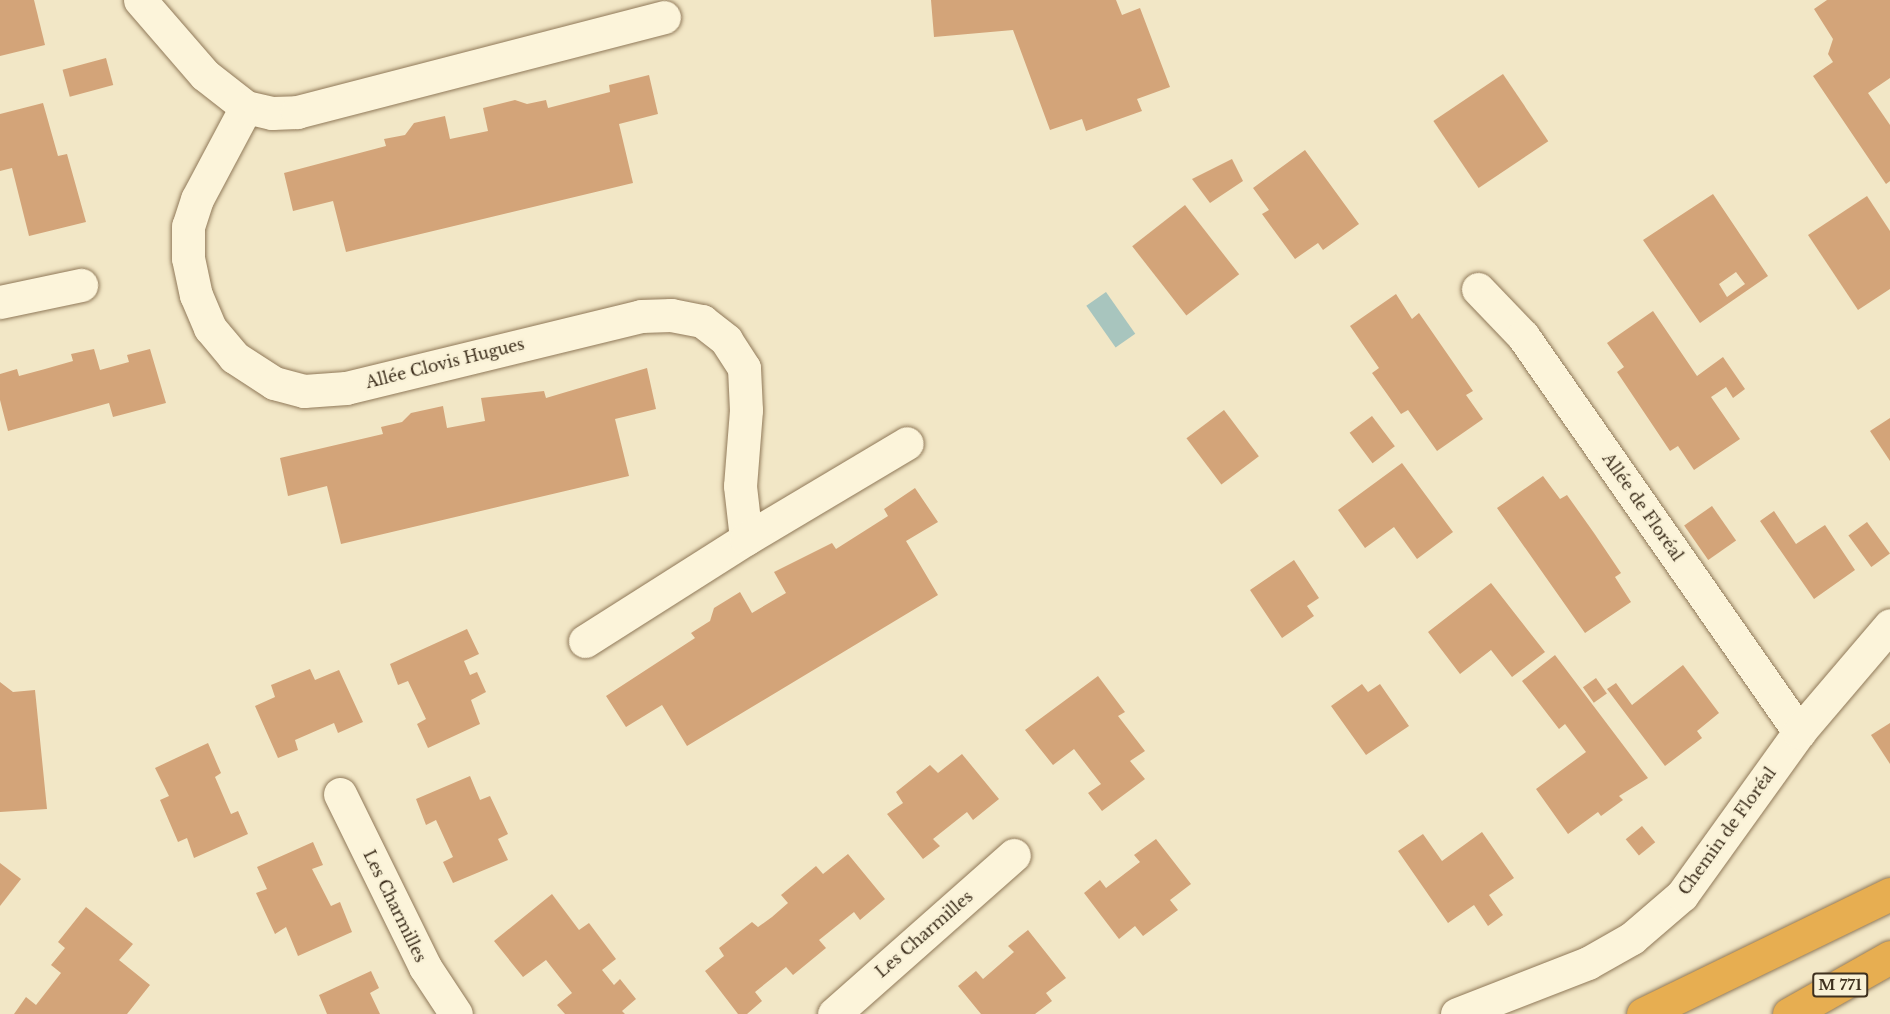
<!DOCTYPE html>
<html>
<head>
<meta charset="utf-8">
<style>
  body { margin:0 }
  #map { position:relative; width:1890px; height:1014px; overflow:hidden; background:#f2e7c6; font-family:"Libre Baskerville",serif }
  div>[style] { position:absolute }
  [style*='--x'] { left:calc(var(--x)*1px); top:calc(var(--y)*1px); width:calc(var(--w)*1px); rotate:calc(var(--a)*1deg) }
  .water>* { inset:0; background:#a8c5be; transform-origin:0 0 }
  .building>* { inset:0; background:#d3a479; transform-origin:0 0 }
  .roads { filter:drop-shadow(0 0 2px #907959) drop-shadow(0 0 2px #907959) }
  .minor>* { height:33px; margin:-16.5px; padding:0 16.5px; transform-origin:16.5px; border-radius:16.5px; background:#fcf4da }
  .highway>* { height:33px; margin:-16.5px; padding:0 16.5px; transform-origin:16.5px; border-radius:16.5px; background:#e7ae51 }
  span { translate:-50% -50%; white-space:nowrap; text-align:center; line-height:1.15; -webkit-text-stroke:4.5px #f9f1d6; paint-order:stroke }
  .shield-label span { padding:2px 4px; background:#f9f1d6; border:2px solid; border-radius:4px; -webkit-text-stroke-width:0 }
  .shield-label { font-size:15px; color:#3e301e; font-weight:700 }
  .street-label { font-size:16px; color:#3e301e }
</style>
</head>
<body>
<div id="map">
  <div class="water">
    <i style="left:1106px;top:292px;width:51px;height:24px;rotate:55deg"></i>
  </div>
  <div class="building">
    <i style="clip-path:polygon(0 0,34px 0,45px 45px,0 56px)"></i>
    <i style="clip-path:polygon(931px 0,1116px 0,1122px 15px,1140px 8px,1170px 87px,1137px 99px,1142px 111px,1086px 131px,1082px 119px,1050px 130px,1013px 30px,934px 37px)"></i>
    <i style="clip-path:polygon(1827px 0,1890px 0,1890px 78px,1868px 93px,1890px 125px,1890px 181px,1886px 184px,1813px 76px,1833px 62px,1828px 54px,1833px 39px,1814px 9px)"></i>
    <i style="left:106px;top:58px;width:28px;height:45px;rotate:75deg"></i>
    <i style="left:1503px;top:74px;width:81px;height:84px;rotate:56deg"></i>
    <i style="clip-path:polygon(649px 75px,658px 114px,619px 124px,633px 183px,346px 252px,333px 201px,293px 211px,284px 173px,386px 146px,384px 139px,405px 135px,414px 123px,445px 116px,450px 139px,488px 131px,483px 108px,515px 100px,527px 104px,546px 100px,548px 108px,610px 92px,609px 85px)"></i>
    <i style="clip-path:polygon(43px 103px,58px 156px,67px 154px,86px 222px,29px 236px,12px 168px,0 171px,0 114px)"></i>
    <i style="clip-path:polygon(1305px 150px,1359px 224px,1323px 250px,1318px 243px,1295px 259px,1262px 214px,1269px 210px,1253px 188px)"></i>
    <i style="clip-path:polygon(1232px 159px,1243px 181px,1210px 203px,1192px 179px)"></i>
    <i style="clip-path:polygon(evenodd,1713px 194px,1768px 276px,1700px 323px,1643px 240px,1713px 194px,1736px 272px,1745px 284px,1727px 297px,1719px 284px,1736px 272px)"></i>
    <i style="clip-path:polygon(1867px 196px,1890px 231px,1890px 289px,1858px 310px,1808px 235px)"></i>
    <i style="left:1185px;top:205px;width:88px;height:67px;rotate:52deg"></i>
    <i style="clip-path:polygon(1396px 294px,1412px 319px,1419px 313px,1473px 391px,1466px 395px,1483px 419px,1437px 451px,1408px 410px,1401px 414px,1387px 394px,1372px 373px,1379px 368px,1350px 326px)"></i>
    <i style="clip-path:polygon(1653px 311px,1697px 376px,1723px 357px,1745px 389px,1733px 398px,1726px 387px,1711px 397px,1740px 439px,1694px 470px,1678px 446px,1670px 451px,1617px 372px,1624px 367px,1607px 343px)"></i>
    <i style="clip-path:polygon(94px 349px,100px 370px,129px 362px,127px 355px,150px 349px,166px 403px,113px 417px,109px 403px,8px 431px,0 400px,0 374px,17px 369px,19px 376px,45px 369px,73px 361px,71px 354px)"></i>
    <i style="clip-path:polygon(647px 368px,656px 409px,615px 419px,629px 476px,341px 544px,327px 486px,288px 496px,280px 458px,383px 434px,381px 427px,402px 422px,411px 413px,443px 406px,447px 428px,485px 421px,481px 398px,544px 391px,546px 398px)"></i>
    <i style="left:1224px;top:410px;width:58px;height:47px;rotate:53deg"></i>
    <i style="left:1372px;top:416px;width:38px;height:28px;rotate:53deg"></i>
    <i style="clip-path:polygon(1890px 418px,1890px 461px,1870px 431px)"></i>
    <i style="clip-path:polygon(1402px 463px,1453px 532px,1417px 559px,1394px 527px,1365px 548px,1338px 510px)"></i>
    <i style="clip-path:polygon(1543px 476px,1560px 499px,1567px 495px,1594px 533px,1621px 573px,1615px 577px,1631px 602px,1585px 633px,1497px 508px)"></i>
    <i style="clip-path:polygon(915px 488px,938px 522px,906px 541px,938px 595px,687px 746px,662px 705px,626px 727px,606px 696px,695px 638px,691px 633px,710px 621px,714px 608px,740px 592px,752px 613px,786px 593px,774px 572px,832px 543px,836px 549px,888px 516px,884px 509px)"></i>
    <i style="left:1712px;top:506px;width:42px;height:34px;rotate:55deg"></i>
    <i style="clip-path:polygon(1774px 511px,1796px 544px,1825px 525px,1855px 570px,1814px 599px,1760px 521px)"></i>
    <i style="left:1867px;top:522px;width:39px;height:23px;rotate:54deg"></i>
    <i style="clip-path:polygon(1294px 560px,1319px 598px,1307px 606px,1314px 616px,1282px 638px,1250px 590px)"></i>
    <i style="clip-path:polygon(1491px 583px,1545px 652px,1512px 677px,1491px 650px,1460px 674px,1428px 632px)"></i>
    <i style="clip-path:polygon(467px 629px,479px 654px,464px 661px,470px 675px,477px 672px,486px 692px,471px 700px,480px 724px,428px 748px,417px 724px,426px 719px,408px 681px,398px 685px,390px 664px)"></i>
    <i style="clip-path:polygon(1555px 655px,1648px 778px,1619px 796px,1623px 800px,1601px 816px,1598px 812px,1568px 834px,1536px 789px,1586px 752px,1565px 724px,1559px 729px,1522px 681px)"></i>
    <i style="clip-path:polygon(1683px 665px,1719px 713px,1697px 731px,1702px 738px,1665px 766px,1607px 689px,1616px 683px,1632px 705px)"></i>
    <i style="clip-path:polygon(310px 669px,315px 680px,339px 670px,363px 722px,338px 733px,334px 723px,295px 740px,298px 750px,278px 758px,255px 706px,275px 697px,271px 685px)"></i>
    <i style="clip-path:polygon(1098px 676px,1125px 712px,1118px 716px,1145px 751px,1130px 761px,1145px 779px,1102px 811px,1088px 793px,1101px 784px,1074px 749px,1053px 765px,1025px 730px)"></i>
    <i style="left:1596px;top:678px;width:19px;height:16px;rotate:55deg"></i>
    <i style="clip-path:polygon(0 682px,13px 692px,35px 690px,47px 809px,0 812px)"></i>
    <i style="clip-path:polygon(1362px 684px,1368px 692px,1380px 684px,1409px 726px,1366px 755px,1331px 706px)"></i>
    <i style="clip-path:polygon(1890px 723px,1890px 764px,1871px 735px)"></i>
    <i style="clip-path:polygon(208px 743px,221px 773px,215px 777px,231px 814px,238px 811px,248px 834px,194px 858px,187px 838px,178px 842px,160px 800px,169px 796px,155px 768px)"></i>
    <i style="clip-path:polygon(962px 754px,999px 799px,973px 820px,967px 812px,933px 839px,940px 846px,923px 859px,887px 814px,903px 803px,896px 792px,930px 765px,938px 773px)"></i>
    <i style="clip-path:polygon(470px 776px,480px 800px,490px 796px,508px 834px,498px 839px,508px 860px,453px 883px,443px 862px,453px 857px,436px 820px,426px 825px,416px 799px)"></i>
    <i style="left:1642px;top:826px;width:21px;height:21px;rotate:51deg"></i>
    <i style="clip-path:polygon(1482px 832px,1514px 878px,1489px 895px,1503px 915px,1488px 926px,1474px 905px,1448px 923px,1398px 851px,1423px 834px,1442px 861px)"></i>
    <i style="clip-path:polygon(1156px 839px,1191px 884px,1170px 900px,1178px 910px,1143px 936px,1135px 926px,1119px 939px,1084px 893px,1100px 880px,1106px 888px,1140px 862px,1134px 855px)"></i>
    <i style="clip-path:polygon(313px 842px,323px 865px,312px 869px,331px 906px,340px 902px,352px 932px,298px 956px,286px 927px,275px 934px,256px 893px,267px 889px,257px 867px)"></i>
    <i style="clip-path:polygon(848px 854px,885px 899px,860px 920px,854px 912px,819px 940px,826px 948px,793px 975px,786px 967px,755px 992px,762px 1001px,747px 1014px,738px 1014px,705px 971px,724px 956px,719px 948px,752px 922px,758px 927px,772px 917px,788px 903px,781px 895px,816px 866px,823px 874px)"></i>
    <i style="clip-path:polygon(0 863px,21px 879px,0 906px)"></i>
    <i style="clip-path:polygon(552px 894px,579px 930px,589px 923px,616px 959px,602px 970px,614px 985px,620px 979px,636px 999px,622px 1011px,625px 1014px,565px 1014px,557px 1005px,572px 993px,546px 960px,523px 977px,494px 941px)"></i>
    <i style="clip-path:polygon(86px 907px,133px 944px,119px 960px,150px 985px,127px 1014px,14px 1014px,26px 997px,36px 1005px,61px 973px,51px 965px,65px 948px,58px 942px)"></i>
    <i style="clip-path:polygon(1028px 930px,1066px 978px,1046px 993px,1052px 1001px,1035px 1014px,981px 1014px,958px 986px,976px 971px,983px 979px,1014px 952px,1008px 946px)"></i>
    <i style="clip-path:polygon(371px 971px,379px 988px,370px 993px,380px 1014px,327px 1014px,319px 995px)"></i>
  </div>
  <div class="roads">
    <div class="minor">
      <i style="--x:140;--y:0;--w:99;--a:49.1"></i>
      <i style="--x:205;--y:75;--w:52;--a:38"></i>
      <i style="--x:246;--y:107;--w:104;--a:118"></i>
      <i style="--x:197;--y:199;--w:28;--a:108"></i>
      <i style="--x:188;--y:226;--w:32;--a:90"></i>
      <i style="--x:188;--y:258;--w:38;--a:78"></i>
      <i style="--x:196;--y:295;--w:36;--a:67"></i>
      <i style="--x:210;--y:328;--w:38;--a:50"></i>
      <i style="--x:234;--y:357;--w:48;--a:33"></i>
      <i style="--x:274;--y:383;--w:31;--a:15"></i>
      <i style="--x:304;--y:391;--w:42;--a:-4.1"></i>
      <i style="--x:346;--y:388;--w:304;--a:-13.7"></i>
      <i style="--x:641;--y:316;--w:30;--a:-2"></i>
      <i style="--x:671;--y:315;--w:32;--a:11"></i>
      <i style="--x:702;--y:321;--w:31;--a:38"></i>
      <i style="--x:726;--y:340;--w:33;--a:57"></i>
      <i style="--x:744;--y:368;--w:42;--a:87.3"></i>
      <i style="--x:746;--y:410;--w:76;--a:94.5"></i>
      <i style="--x:740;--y:486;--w:53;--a:83.5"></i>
      <i style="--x:246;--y:107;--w:27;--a:13"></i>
      <i style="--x:272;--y:113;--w:25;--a:-2"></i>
      <i style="--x:297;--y:112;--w:379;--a:-14.5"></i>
      <i style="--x:1478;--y:289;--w:65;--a:46.2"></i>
      <i style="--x:1523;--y:336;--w:483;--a:55.1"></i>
      <i style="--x:0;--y:302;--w:83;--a:-11.9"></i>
      <i style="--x:585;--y:641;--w:191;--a:-32.4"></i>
      <i style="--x:746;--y:539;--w:187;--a:-30.8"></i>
      <i style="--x:340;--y:794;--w:193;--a:63.8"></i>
      <i style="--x:425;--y:967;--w:56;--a:56.6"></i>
      <i style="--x:834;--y:1014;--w:240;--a:-41.5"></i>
      <i style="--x:1457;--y:1014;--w:141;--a:-21.3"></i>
      <i style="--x:1588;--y:963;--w:51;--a:-29.6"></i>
      <i style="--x:1632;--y:938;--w:66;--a:-40.7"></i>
      <i style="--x:1682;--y:895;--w:201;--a:-54.3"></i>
      <i style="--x:1799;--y:732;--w:140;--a:-49.6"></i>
    </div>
    <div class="highway">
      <i style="--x:1643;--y:1014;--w:275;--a:-25.9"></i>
      <i style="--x:1789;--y:1014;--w:116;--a:-29.4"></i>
    </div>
  </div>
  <div class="shield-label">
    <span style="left:1840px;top:985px">M 771</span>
  </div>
  <div class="street-label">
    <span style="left:445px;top:363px;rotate:-14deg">Allée Clovis Hugues</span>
    <span style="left:1643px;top:507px;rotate:55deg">Allée de Floréal</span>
    <span style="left:1727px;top:831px;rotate:-54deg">Chemin de Floréal</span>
    <span style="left:395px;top:906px;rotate:64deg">Les Charmilles</span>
    <span style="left:924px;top:934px;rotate:-41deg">Les Charmilles</span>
  </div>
</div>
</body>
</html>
